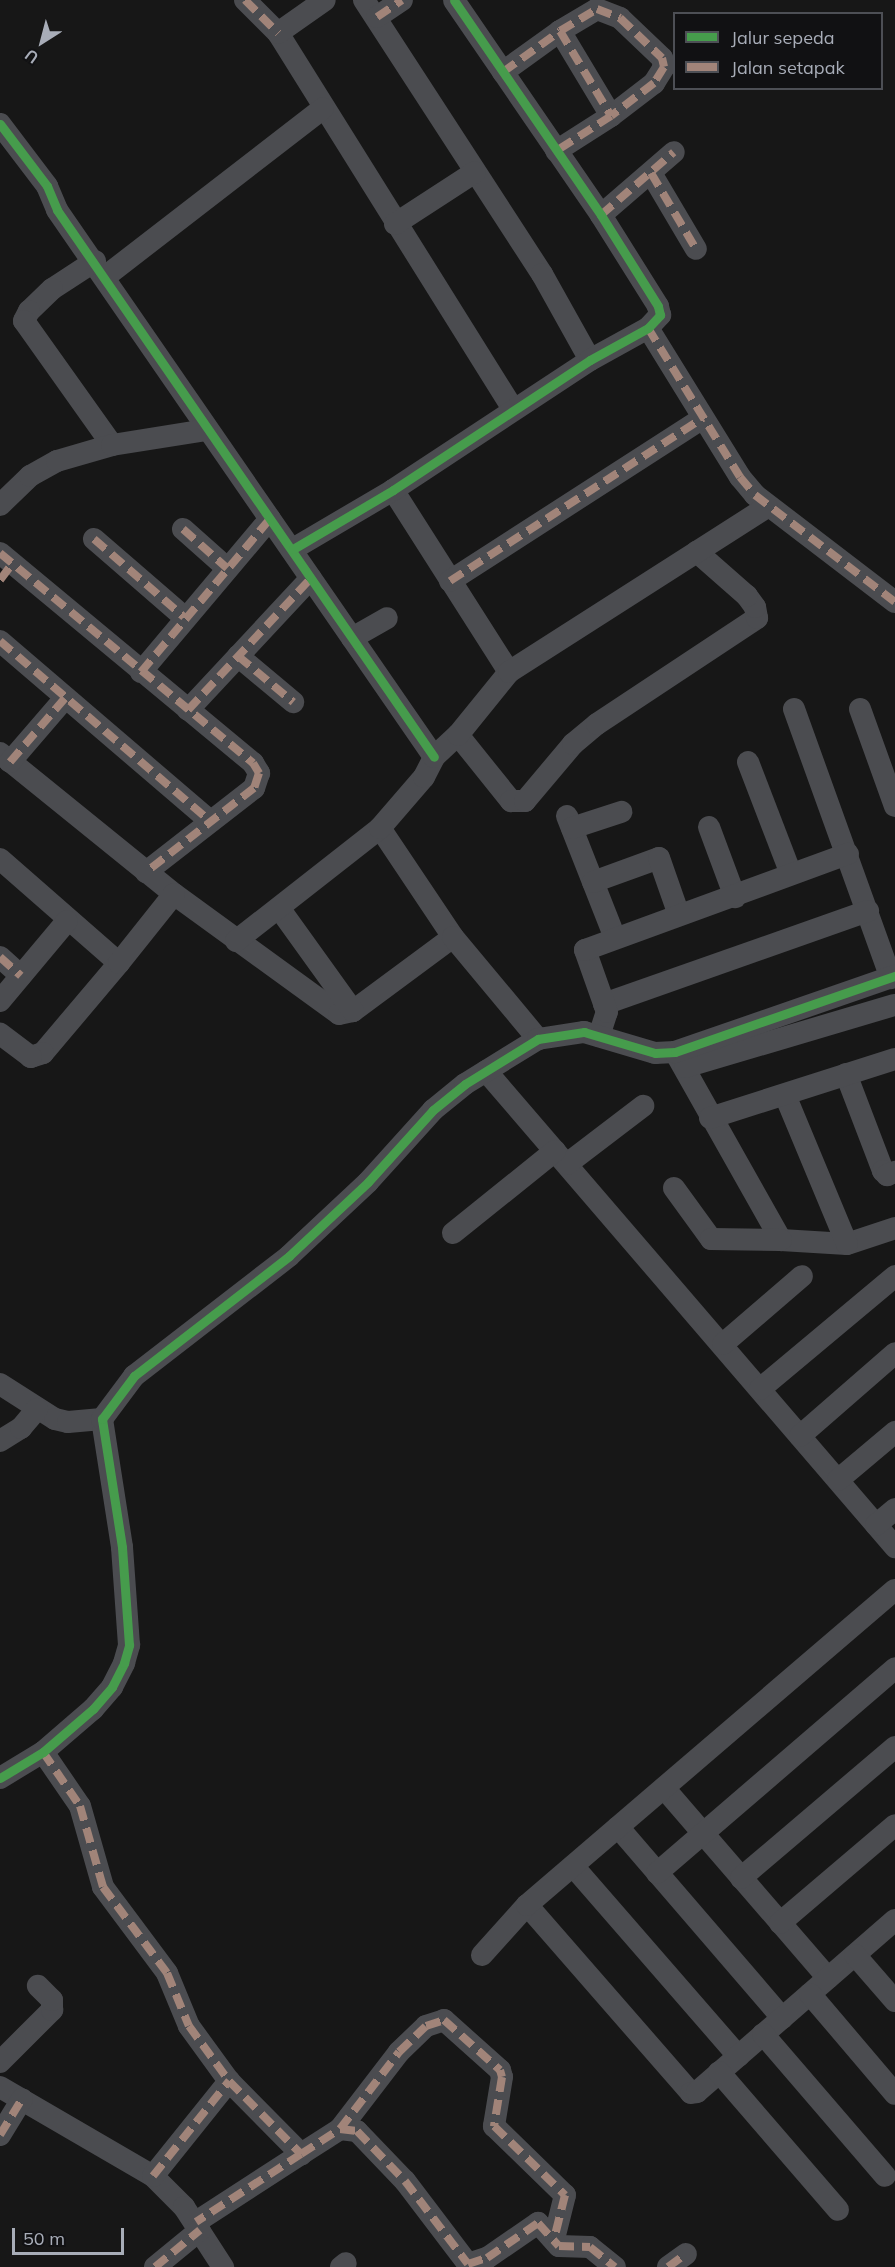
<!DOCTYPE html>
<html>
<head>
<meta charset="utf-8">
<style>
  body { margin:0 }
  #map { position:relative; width:895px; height:2267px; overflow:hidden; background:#171717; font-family:Mulish,sans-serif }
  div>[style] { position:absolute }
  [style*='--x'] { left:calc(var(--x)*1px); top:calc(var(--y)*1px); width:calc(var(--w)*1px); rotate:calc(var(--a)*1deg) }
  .minor>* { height:22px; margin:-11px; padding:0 11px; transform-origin:11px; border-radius:11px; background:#4b4c50 }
  .quiet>* { height:8px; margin-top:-4px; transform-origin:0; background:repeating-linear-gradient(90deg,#a18479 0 15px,transparent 0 23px) }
  .cycleway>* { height:9px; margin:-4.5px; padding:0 4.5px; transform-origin:4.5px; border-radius:4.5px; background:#469c4c }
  span { translate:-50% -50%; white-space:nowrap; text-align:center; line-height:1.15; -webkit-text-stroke:4.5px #111113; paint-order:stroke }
  .legend { position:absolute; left:673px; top:12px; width:210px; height:78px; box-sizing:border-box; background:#111113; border:2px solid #4d4f55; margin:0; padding:8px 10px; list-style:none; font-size:18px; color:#a8adb8 }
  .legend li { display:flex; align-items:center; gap:12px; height:30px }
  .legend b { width:30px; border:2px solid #4d4f55 }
  .north { position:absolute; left:12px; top:12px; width:60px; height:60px; -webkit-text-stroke:4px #111113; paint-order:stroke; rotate:216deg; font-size:16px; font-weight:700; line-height:24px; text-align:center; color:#a8adb8 }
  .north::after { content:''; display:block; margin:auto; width:21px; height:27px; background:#a8adb8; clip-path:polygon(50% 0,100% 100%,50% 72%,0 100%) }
  .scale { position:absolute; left:12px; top:2228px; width:112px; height:27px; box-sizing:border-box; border:3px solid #a8adb8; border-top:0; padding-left:8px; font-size:18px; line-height:21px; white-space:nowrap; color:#a8adb8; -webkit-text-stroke:4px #111113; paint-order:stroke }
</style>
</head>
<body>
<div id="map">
  <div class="minor">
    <i style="--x:245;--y:0;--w:47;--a:45"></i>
    <i style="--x:278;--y:33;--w:443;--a:58"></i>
    <i style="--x:364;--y:0;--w:327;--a:57"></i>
    <i style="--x:542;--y:274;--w:98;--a:60.8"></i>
    <i style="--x:377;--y:17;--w:30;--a:-34"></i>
    <i style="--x:560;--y:31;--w:99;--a:59"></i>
    <i style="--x:278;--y:33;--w:57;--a:-35.1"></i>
    <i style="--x:503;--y:72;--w:70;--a:-35.7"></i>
    <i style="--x:560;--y:31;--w:43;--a:-30.7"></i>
    <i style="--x:597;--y:9;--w:25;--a:21"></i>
    <i style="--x:620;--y:18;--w:58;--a:43.6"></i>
    <i style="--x:662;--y:58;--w:9;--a:77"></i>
    <i style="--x:664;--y:67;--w:19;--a:122"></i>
    <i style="--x:654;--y:83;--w:54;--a:142.5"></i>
    <i style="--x:611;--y:116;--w:65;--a:147.5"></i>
    <i style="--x:0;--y:124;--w:78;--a:52.8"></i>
    <i style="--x:47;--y:186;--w:26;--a:67"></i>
    <i style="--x:57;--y:210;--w:664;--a:55.42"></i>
    <i style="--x:651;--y:173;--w:88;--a:59.4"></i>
    <i style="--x:601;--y:215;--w:96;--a:-40.8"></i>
    <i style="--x:395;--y:224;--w:95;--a:-33"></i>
    <i style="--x:95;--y:261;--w:51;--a:146.9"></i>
    <i style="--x:52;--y:289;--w:32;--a:136"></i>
    <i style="--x:29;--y:311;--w:11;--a:117"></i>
    <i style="--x:24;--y:321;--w:152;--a:54.6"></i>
    <i style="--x:106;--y:276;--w:274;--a:-37.7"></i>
    <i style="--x:648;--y:328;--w:175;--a:58.3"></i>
    <i style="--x:740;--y:477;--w:23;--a:50"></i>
    <i style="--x:755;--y:495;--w:176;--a:37.4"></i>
    <i style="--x:393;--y:490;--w:216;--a:57.5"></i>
    <i style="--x:0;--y:505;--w:42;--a:-44"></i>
    <i style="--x:30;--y:476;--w:31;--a:-29"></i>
    <i style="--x:57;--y:461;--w:57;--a:-16.2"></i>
    <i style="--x:112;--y:445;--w:96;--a:-9"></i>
    <i style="--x:183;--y:529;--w:59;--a:41.6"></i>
    <i style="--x:94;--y:539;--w:119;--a:40.9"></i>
    <i style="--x:293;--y:549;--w:116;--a:-30.5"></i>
    <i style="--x:393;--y:490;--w:236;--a:-33.4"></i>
    <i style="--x:590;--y:360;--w:66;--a:-28.9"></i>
    <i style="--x:648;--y:328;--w:18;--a:-47"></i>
    <i style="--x:660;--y:315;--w:9;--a:-103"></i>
    <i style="--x:658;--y:306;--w:107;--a:-122.1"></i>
    <i style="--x:601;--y:215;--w:260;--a:-124.4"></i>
    <i style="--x:0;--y:553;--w:329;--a:39.7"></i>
    <i style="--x:253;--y:763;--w:12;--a:59"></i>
    <i style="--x:259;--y:773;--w:16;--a:108"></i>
    <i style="--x:254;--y:788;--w:137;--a:142.1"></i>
    <i style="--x:450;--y:581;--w:301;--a:-32.8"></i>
    <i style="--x:352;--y:638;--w:40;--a:-29.7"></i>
    <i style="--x:0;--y:641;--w:275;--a:40.6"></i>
    <i style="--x:238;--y:656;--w:72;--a:39.9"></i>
    <i style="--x:141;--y:672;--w:200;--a:-49.9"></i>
    <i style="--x:794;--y:709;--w:286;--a:70.2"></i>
    <i style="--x:860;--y:709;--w:103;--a:70.2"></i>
    <i style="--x:188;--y:710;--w:180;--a:-47"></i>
    <i style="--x:458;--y:735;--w:85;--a:51.2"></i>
    <i style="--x:511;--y:801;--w:14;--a:0"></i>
    <i style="--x:525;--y:801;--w:75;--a:-49.9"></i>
    <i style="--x:573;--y:744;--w:31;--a:-40"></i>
    <i style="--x:597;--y:724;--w:192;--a:-33.5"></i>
    <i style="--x:757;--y:618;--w:11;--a:-100"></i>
    <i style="--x:755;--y:607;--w:14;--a:-126"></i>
    <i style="--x:747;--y:596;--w:67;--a:-138.7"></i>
    <i style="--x:0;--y:753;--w:224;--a:39"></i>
    <i style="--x:174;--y:894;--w:204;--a:36"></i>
    <i style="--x:339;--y:1014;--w:14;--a:-12"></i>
    <i style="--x:353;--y:1011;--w:124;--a:-36.5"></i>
    <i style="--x:10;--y:762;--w:84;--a:-49.3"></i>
    <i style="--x:748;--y:762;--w:120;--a:69"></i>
    <i style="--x:567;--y:816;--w:131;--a:68.5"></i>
    <i style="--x:709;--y:827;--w:75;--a:69.6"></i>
    <i style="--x:380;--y:828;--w:131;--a:56.2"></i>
    <i style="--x:453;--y:937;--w:133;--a:50.2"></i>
    <i style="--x:572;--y:828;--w:52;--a:-18.1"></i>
    <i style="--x:0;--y:859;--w:158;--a:41.2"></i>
    <i style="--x:119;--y:963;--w:118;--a:130.2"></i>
    <i style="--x:43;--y:1053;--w:13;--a:162"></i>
    <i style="--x:31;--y:1057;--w:39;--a:-143"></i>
    <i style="--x:593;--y:882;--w:70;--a:-20"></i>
    <i style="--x:659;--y:858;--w:60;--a:70.7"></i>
    <i style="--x:279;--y:908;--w:127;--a:54.3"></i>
    <i style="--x:236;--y:941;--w:183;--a:-38.1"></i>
    <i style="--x:380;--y:828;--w:67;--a:-49.2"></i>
    <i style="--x:424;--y:777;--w:22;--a:-63"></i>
    <i style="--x:434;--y:757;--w:33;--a:-43"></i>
    <i style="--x:458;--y:735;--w:81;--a:-51"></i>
    <i style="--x:509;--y:672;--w:306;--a:-32.6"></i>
    <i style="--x:0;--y:957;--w:28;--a:42"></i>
    <i style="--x:119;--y:963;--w:88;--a:-51.4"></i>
    <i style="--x:0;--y:1001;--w:104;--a:-50.1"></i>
    <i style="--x:604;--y:1004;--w:280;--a:-19.4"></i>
    <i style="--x:599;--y:1036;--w:25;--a:-72"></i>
    <i style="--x:607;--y:1012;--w:66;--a:-109.5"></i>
    <i style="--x:585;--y:950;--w:280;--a:-20.1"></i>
    <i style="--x:675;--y:1052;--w:216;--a:60.6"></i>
    <i style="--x:781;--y:1240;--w:66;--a:3.5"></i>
    <i style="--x:847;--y:1244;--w:51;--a:-18.4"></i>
    <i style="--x:685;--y:1067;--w:218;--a:-16.5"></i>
    <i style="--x:486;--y:1071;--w:628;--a:49.33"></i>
    <i style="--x:846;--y:1074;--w:104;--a:69.1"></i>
    <i style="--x:883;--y:1171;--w:6;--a:45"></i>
    <i style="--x:887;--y:1175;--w:9;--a:-21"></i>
    <i style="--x:785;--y:1095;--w:161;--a:67.4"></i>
    <i style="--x:710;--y:1118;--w:194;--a:-17.7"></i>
    <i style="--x:567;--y:1164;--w:96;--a:-37.3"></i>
    <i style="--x:674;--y:1188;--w:63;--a:54"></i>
    <i style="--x:711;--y:1239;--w:70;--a:0.8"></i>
    <i style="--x:453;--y:1233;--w:131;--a:-38.8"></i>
    <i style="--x:723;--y:1344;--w:104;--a:-40.7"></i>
    <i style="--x:0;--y:1384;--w:65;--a:32.5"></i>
    <i style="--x:55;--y:1419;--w:13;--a:13"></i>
    <i style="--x:68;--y:1422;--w:34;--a:-5"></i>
    <i style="--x:760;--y:1389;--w:176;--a:-39.9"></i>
    <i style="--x:800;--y:1436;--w:126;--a:-41.1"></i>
    <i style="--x:0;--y:1441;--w:25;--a:-32"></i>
    <i style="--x:21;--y:1428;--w:25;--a:-50"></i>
    <i style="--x:838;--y:1480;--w:75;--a:-40.1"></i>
    <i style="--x:876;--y:1525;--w:25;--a:-40"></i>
    <i style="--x:43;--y:1752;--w:65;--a:55.6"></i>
    <i style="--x:80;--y:1806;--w:84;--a:74.1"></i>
    <i style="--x:103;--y:1887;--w:107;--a:53.3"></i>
    <i style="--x:167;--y:1973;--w:57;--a:67.5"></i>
    <i style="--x:189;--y:2026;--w:68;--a:54"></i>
    <i style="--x:229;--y:2081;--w:103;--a:45.4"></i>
    <i style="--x:301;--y:2154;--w:125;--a:147.1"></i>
    <i style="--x:0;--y:1778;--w:50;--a:-31.2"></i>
    <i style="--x:43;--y:1752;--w:66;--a:-40.7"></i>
    <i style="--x:93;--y:1709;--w:29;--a:-49"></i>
    <i style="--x:112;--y:1687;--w:27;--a:-63"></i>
    <i style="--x:124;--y:1663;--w:19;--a:-74"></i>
    <i style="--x:129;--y:1645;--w:98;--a:-94.1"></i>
    <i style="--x:122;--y:1547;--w:130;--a:-98.9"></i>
    <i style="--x:102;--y:1419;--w:54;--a:-53.3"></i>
    <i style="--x:134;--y:1376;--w:196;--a:-37.7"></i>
    <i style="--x:289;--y:1256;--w:108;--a:-43.1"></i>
    <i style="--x:368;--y:1182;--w:97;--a:-47.9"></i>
    <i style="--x:433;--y:1110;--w:41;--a:-39.1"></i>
    <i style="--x:465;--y:1084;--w:86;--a:-31.7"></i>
    <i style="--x:538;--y:1039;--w:47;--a:-8.7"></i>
    <i style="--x:584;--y:1032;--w:74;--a:16.5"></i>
    <i style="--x:655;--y:1053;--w:20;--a:-3"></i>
    <i style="--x:675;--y:1052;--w:233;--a:-19.1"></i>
    <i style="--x:664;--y:1788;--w:251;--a:49.2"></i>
    <i style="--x:618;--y:1827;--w:252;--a:49.3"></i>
    <i style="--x:573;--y:1866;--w:252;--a:49"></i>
    <i style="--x:657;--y:1873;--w:314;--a:-40.7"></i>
    <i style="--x:741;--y:1878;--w:202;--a:-40.4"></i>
    <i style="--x:527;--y:1905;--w:249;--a:48.9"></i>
    <i style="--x:691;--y:2093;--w:6;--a:-9"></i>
    <i style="--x:697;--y:2092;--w:262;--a:-41"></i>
    <i style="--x:780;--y:1923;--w:151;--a:-40.4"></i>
    <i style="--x:482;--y:1955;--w:67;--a:-48"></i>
    <i style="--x:527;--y:1905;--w:484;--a:-40.6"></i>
    <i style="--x:855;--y:1955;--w:61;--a:49"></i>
    <i style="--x:810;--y:1994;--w:131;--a:49.6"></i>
    <i style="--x:763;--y:2034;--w:187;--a:49.3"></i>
    <i style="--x:0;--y:2062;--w:74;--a:-45"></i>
    <i style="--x:52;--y:2010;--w:10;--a:-90"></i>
    <i style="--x:52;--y:2000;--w:20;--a:-135"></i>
    <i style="--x:719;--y:2072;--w:182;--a:49.2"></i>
    <i style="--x:0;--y:2087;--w:177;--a:30.2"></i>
    <i style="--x:153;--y:2176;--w:44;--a:45"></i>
    <i style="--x:184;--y:2207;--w:72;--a:57"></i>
    <i style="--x:340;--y:2129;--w:97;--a:-52.5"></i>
    <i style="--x:399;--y:2052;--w:37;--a:-44"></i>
    <i style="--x:426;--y:2026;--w:19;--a:-18"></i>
    <i style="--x:444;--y:2020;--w:75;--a:41.8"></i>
    <i style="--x:500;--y:2070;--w:7;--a:74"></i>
    <i style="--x:502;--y:2077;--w:50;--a:99.3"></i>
    <i style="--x:494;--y:2126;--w:99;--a:44.2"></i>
    <i style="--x:565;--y:2195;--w:45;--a:104"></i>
    <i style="--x:0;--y:2135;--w:42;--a:-58.6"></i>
    <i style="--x:301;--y:2154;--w:46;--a:-32.7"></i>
    <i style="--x:340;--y:2129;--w:17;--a:7"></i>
    <i style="--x:357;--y:2131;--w:69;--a:46.2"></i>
    <i style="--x:405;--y:2181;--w:104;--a:52.8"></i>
    <i style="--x:468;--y:2264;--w:20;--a:-18"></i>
    <i style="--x:487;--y:2258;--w:62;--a:-34.5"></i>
    <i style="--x:538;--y:2223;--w:31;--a:48"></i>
    <i style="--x:559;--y:2246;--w:31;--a:2"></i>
    <i style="--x:590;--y:2247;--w:32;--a:39"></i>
    <i style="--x:153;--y:2176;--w:122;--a:-51.3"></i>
    <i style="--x:155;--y:2267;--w:58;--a:-39.4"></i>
    <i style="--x:341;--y:2267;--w:6;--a:-39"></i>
    <i style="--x:668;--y:2267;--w:22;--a:-36"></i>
  </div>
  <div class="quiet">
    <i style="--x:245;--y:0;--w:47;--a:45"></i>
    <i style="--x:377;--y:17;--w:30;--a:-34"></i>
    <i style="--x:560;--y:31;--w:99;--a:59"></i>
    <i style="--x:503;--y:72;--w:70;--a:-35.7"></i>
    <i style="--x:560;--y:31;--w:43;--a:-30.7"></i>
    <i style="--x:597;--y:9;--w:25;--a:21"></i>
    <i style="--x:620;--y:18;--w:58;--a:43.6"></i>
    <i style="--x:662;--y:58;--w:9;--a:77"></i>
    <i style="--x:664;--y:67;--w:19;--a:122"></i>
    <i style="--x:654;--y:83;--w:54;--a:142.5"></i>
    <i style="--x:611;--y:116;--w:65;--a:147.5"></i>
    <i style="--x:651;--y:173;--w:88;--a:59.4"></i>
    <i style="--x:601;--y:215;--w:96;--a:-40.8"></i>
    <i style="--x:648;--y:328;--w:175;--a:58.3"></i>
    <i style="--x:740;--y:477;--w:23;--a:50"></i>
    <i style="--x:755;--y:495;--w:176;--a:37.4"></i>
    <i style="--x:183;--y:529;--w:59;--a:41.6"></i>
    <i style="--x:94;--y:539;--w:119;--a:40.9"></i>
    <i style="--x:0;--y:553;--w:329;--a:39.7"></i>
    <i style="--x:253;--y:763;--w:12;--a:59"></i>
    <i style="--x:259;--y:773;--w:16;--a:108"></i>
    <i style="--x:254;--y:788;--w:137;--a:142.1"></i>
    <i style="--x:0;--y:580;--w:20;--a:-53"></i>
    <i style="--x:450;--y:581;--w:301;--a:-32.8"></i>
    <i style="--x:0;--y:641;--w:275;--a:40.6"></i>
    <i style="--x:238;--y:656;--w:72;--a:39.9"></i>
    <i style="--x:141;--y:672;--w:200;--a:-49.9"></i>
    <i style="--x:188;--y:710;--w:180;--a:-47"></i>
    <i style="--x:10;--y:762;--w:84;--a:-49.3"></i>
    <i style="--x:0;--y:957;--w:28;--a:42"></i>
    <i style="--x:43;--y:1752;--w:65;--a:55.6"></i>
    <i style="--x:80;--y:1806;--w:84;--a:74.1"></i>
    <i style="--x:103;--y:1887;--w:107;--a:53.3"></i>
    <i style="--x:167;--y:1973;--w:57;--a:67.5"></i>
    <i style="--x:189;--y:2026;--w:68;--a:54"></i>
    <i style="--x:229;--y:2081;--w:103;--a:45.4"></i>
    <i style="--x:301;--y:2154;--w:125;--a:147.1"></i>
    <i style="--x:340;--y:2129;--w:97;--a:-52.5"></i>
    <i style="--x:399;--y:2052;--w:37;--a:-44"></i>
    <i style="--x:426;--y:2026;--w:19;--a:-18"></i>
    <i style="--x:444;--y:2020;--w:75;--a:41.8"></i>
    <i style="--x:500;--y:2070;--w:7;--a:74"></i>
    <i style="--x:502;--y:2077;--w:50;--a:99.3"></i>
    <i style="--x:494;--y:2126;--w:99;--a:44.2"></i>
    <i style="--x:565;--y:2195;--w:45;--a:104"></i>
    <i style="--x:0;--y:2135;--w:42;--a:-58.6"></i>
    <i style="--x:301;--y:2154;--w:46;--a:-32.7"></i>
    <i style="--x:340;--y:2129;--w:17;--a:7"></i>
    <i style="--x:357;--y:2131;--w:69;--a:46.2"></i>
    <i style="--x:405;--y:2181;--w:104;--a:52.8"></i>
    <i style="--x:468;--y:2264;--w:20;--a:-18"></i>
    <i style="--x:487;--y:2258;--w:62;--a:-34.5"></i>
    <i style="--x:538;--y:2223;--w:31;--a:48"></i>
    <i style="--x:559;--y:2246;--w:31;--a:2"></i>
    <i style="--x:590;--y:2247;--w:32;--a:39"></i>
    <i style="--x:153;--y:2176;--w:122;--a:-51.3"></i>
    <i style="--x:155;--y:2267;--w:58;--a:-39.4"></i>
    <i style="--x:668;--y:2267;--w:22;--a:-36"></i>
  </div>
  <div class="cycleway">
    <i style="--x:0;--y:124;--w:78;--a:52.8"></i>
    <i style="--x:47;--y:186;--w:26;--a:67"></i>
    <i style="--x:57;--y:210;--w:664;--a:55.42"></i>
    <i style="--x:293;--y:549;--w:116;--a:-30.5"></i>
    <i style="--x:393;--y:490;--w:236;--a:-33.4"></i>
    <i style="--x:590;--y:360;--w:66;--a:-28.9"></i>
    <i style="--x:648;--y:328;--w:18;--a:-47"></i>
    <i style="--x:660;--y:315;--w:9;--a:-103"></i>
    <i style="--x:658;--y:306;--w:107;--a:-122.1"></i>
    <i style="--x:601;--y:215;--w:260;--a:-124.4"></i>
    <i style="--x:0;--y:1778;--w:50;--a:-31.2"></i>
    <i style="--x:43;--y:1752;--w:66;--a:-40.7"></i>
    <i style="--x:93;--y:1709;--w:29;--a:-49"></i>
    <i style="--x:112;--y:1687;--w:27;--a:-63"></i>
    <i style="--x:124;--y:1663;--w:19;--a:-74"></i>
    <i style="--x:129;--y:1645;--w:98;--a:-94.1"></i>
    <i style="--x:122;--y:1547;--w:130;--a:-98.9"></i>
    <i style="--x:102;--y:1419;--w:54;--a:-53.3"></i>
    <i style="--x:134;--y:1376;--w:196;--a:-37.7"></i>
    <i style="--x:289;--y:1256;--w:108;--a:-43.1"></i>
    <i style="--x:368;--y:1182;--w:97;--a:-47.9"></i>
    <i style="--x:433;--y:1110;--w:41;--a:-39.1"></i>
    <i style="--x:465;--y:1084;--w:86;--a:-31.7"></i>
    <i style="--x:538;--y:1039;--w:47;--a:-8.7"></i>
    <i style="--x:584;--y:1032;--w:74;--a:16.5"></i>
    <i style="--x:655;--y:1053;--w:20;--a:-3"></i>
    <i style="--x:675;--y:1052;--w:233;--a:-19.1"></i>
  </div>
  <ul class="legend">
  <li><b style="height:8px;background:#469c4c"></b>Jalur sepeda</li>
  <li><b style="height:8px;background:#a18479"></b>Jalan setapak</li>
  </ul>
  <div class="north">U</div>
  <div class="scale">50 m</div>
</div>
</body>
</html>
